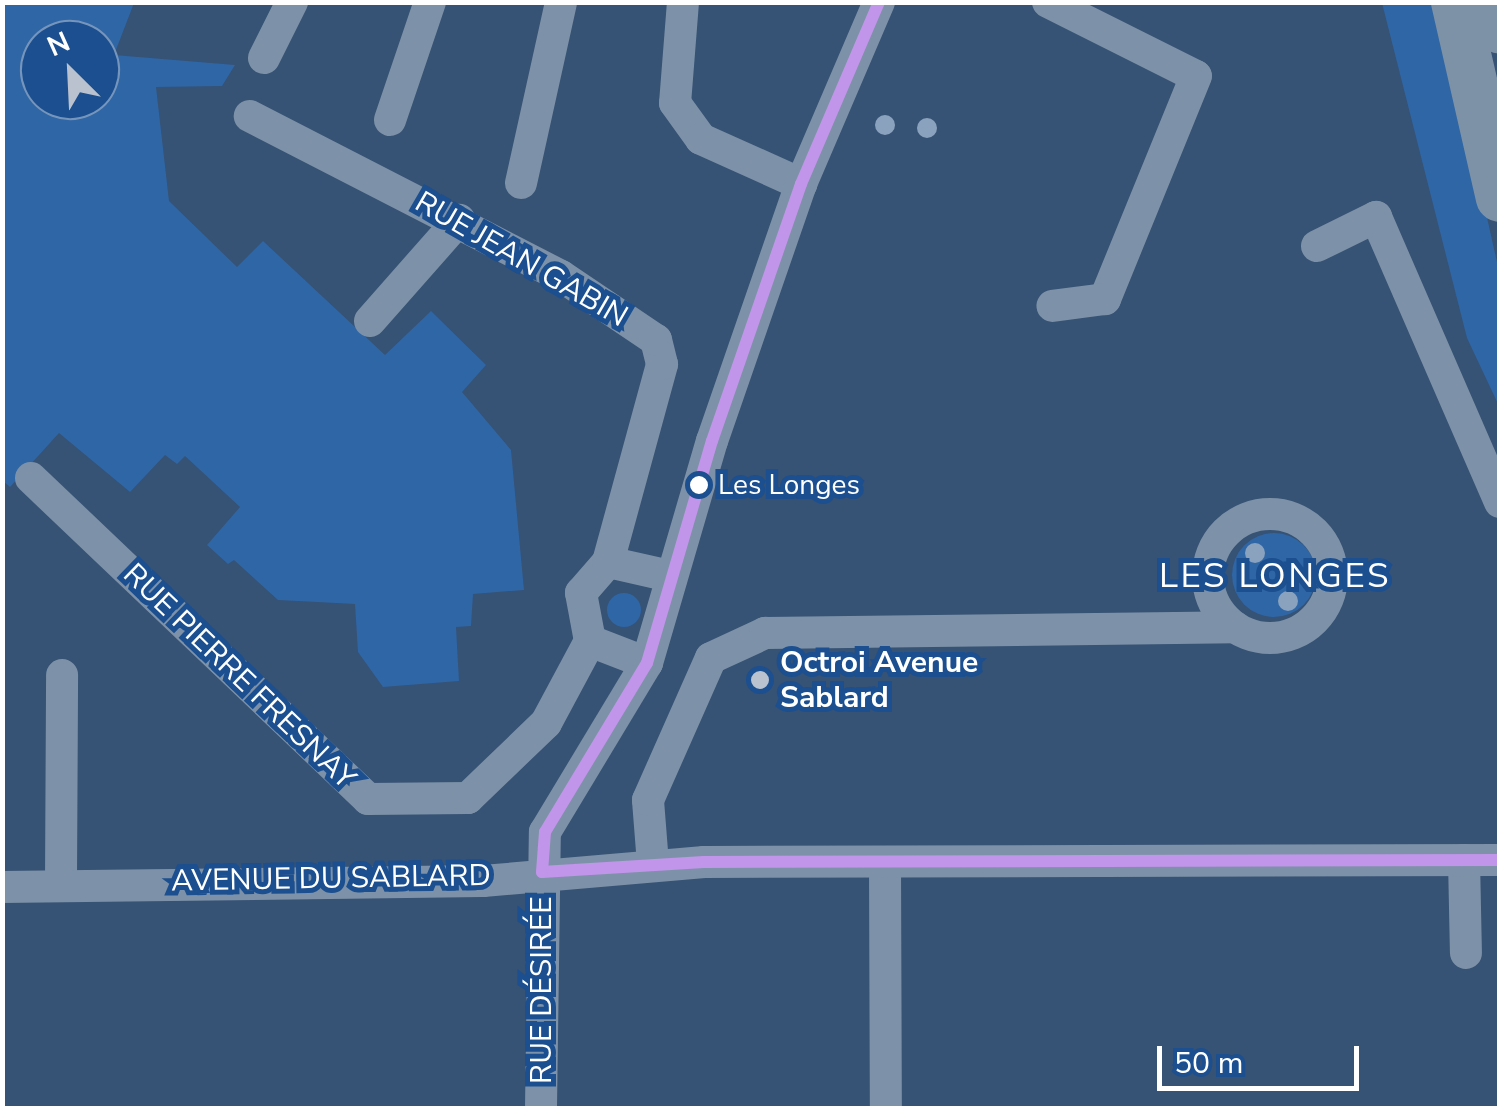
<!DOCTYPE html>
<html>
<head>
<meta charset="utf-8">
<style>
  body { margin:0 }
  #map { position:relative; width:1502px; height:1111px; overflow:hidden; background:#365274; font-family:"Nunito Sans",sans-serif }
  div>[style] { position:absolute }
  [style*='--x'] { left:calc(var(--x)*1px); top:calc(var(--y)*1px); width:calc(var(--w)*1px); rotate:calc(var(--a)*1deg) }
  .green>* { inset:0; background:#2f66a5 }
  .round { border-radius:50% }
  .minor>* { height:32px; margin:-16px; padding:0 16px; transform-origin:16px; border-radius:16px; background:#7d92a8 }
  .minor>.ring { margin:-16px; padding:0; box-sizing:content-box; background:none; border:32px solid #7d92a8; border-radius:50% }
  .highway>* { height:48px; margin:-24px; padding:0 24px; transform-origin:24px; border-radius:24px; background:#7e92a7 }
  .bus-1>* { height:12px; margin:-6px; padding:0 6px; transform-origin:6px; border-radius:6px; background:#c195ea }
  .trees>* { width:20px; height:20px; margin:-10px; border-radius:50%; background:#8aa2be }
  .dots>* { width:28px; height:28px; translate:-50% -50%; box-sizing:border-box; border:5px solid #1b4f8f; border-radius:50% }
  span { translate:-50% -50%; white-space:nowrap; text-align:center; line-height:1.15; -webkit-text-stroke:10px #1b4f8f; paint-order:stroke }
  .bus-label { font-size:28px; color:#fff }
  .left { translate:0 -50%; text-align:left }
  .street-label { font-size:30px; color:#fff }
  .poi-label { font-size:30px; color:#fff; font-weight:700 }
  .quarter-label { font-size:35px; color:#fff; letter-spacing:2.5px }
  .frame { position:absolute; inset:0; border:5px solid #fff; pointer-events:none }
  .north { position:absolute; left:20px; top:20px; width:100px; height:100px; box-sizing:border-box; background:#1b4f8f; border:2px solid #7695bc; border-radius:50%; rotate:336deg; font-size:28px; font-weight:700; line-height:40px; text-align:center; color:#fff }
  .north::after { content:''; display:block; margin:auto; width:35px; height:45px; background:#b9c2ce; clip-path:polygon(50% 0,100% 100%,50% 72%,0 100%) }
  .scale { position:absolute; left:1157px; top:1046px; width:202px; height:45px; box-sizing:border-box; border:5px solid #fff; border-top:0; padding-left:12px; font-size:30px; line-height:35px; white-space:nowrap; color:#fff; -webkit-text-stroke:8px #1b4f8f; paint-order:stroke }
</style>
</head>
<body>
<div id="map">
  <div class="green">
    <i style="clip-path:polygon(evenodd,3px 3px,134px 3px,114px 55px,235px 65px,222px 86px,156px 87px,169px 201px,237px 267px,263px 241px,385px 355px,431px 311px,486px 365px,462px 392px,511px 450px,524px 590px,473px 594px,471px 626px,456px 627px,459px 681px,383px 687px,358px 652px,355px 604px,278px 600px,234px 560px,228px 564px,207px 545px,240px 507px,185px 456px,177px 464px,165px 455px,130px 492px,59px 433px,10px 487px,3px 481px,3px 3px,40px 40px,100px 40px,100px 100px,40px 100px,40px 40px)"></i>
    <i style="clip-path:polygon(1382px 3px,1439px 3px,1499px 271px,1499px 406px,1467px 338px)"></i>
    <i class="round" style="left:1232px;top:533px;width:84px;height:84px"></i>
    <i class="round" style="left:607px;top:593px;width:34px;height:34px"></i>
  </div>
  <div class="minor">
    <i style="--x:683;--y:2;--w:101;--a:94.5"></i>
    <i style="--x:675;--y:103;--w:44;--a:54.2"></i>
    <i style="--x:701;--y:139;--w:110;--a:24.2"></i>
    <i style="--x:1048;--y:2;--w:165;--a:26.6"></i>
    <i style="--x:1196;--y:76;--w:241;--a:112.2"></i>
    <i style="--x:1105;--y:299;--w:53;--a:172.5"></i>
    <i style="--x:264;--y:58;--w:63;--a:-63.4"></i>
    <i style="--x:390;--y:120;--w:125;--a:-71.3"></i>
    <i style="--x:521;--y:183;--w:185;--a:-77.5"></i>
    <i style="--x:1317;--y:246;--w:66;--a:-26.2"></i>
    <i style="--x:1376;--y:217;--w:311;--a:66.5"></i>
    <i style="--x:370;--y:321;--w:135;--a:-48.6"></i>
    <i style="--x:31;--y:478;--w:465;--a:43.6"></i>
    <i style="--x:368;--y:799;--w:100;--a:-0.6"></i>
    <i style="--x:468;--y:798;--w:108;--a:-43.9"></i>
    <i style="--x:546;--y:723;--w:93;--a:-61.8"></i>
    <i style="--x:590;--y:641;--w:49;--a:-100.6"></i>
    <i style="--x:581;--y:593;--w:41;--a:-48.9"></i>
    <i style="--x:608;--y:562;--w:205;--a:-74.7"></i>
    <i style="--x:662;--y:364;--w:25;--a:-104"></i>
    <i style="--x:656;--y:340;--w:115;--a:-146"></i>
    <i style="--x:561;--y:276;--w:350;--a:-152.8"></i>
    <i class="ring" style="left:1208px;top:514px;width:92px;height:92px"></i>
    <i style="--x:608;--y:562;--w:64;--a:12.7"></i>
    <i style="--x:590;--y:641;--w:61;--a:21.1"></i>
    <i style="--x:1464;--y:860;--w:93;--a:88.8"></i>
    <i style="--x:885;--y:862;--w:246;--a:89.8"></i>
    <i style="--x:653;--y:864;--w:64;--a:-94.5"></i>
    <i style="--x:648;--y:800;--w:155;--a:-66.1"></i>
    <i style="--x:711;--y:658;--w:60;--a:-24.8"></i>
    <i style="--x:765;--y:633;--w:470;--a:-0.7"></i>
    <i style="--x:61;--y:882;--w:207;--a:-89.7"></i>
    <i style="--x:2;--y:887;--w:481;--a:-0.7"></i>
    <i style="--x:483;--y:881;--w:222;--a:-4.9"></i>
    <i style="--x:704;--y:862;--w:796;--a:-0.14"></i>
    <i style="--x:541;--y:1108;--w:276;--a:-89.2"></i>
    <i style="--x:545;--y:832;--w:197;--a:-58.9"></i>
    <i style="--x:647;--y:663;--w:231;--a:-73.7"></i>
    <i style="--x:712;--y:441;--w:272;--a:-70.9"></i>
    <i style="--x:801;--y:184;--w:198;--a:-66.8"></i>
  </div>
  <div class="highway">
    <i style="--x:1455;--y:2;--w:201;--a:77.1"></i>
    <i style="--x:1491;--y:2;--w:29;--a:72"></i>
  </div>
  <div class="bus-1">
    <i style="--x:542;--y:872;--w:162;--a:-3.5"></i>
    <i style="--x:704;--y:862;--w:796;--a:-0.14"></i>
    <i style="--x:542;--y:872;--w:40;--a:-85.7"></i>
    <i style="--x:545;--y:832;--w:197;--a:-58.9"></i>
    <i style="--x:647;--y:663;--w:231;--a:-73.7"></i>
    <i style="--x:712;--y:441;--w:272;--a:-70.9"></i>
    <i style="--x:801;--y:184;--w:198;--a:-66.8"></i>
  </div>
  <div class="trees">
    <i style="left:885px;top:125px"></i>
    <i style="left:927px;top:128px"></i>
    <i style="left:1255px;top:553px"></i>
    <i style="left:1288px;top:601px"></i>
  </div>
  <div class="dots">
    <i style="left:699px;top:485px;background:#fff"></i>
    <i style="left:760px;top:680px;background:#b9c2ce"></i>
  </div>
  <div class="bus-label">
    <span class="left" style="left:718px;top:485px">Les Longes</span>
  </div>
  <div class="street-label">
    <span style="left:521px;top:260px;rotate:30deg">RUE JEAN GABIN</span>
    <span style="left:239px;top:677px;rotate:44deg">RUE PIERRE FRESNAY</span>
    <span style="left:331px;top:879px;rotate:-1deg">AVENUE DU SABLARD</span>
    <span style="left:542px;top:990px;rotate:-90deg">RUE DÉSIRÉE</span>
  </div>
  <div class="poi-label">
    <span class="left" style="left:780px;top:680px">Octroi Avenue<br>Sablard</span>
  </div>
  <div class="quarter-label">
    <span style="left:1275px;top:576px">LES LONGES</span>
  </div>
  <div class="frame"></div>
  <div class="north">N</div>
  <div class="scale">50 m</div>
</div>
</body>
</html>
